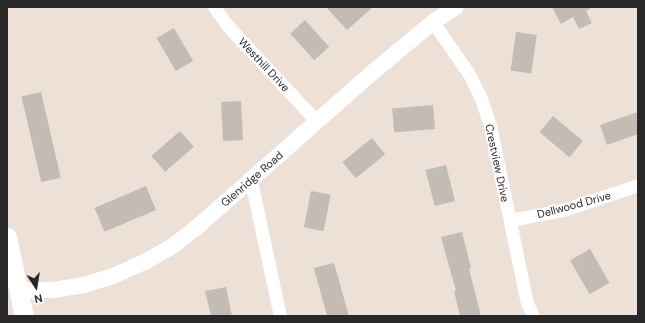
<!DOCTYPE html>
<html>
<head>
<meta charset="utf-8">
<style>
  body { margin:0 }
  #map { position:relative; width:645px; height:323px; overflow:hidden; background:#ece0d7; font-family:"DM Sans",sans-serif }
  div>[style] { position:absolute }
  [style*='--x'] { left:calc(var(--x)*1px); top:calc(var(--y)*1px); width:calc(var(--w)*1px); rotate:calc(var(--a)*1deg) }
  .building>* { inset:0; background:#c3bcb4; transform-origin:0 0 }
  .minor>* { height:13px; margin:-6.5px; padding:0 6.5px; transform-origin:6.5px; border-radius:6.5px; background:#fff }
  .tertiary>* { height:16px; margin:-8px; padding:0 8px; transform-origin:8px; border-radius:8px; background:#fff }
  .secondary>* { height:19px; margin:-9.5px; padding:0 9.5px; transform-origin:9.5px; border-radius:9.5px; background:#fff }
  span { translate:-50% -50%; white-space:nowrap; text-align:center; line-height:1.15; -webkit-text-stroke:3.5px #fff; paint-order:stroke }
  .street-label { font-size:11px; color:#282828 }
  .frame { position:absolute; inset:0; border:8px solid #282828; pointer-events:none }
  .north { position:absolute; left:16px; top:267px; width:40px; height:40px; -webkit-text-stroke:3px #fff; paint-order:stroke; rotate:168deg; font-size:11px; font-weight:700; line-height:16px; text-align:center; color:#282828 }
  .north::after { content:''; display:block; margin:auto; width:14px; height:18px; background:#282828; clip-path:polygon(50% 0,100% 100%,50% 72%,0 100%) }
</style>
</head>
<body>
<div id="map">
  <div class="building">
    <i style="clip-path:polygon(326px 7px,373px 7px,347px 30px)"></i>
    <i style="clip-path:polygon(552px 7px,593px 7px,586px 11px,592px 23px,579px 29px,573px 17px,561px 24px)"></i>
    <i style="left:305px;top:20px;width:36px;height:20px;rotate:48deg"></i>
    <i style="left:174px;top:28px;width:38px;height:20px;rotate:60deg"></i>
    <i style="left:516px;top:32px;width:21px;height:39px;rotate:8deg"></i>
    <i style="left:41px;top:92px;width:88px;height:20px;rotate:77deg"></i>
    <i style="left:241px;top:101px;width:39px;height:20px;rotate:87deg"></i>
    <i style="left:433px;top:105px;width:24px;height:41px;rotate:85deg"></i>
    <i style="clip-path:polygon(638px 112px,638px 134px,607px 145px,600px 125px)"></i>
    <i style="left:553px;top:116px;width:39px;height:21px;rotate:40deg"></i>
    <i style="left:180px;top:131px;width:21px;height:38px;rotate:49deg"></i>
    <i style="left:372px;top:138px;width:21px;height:38px;rotate:51deg"></i>
    <i style="left:446px;top:165px;width:37px;height:21px;rotate:76deg"></i>
    <i style="left:146px;top:186px;width:26px;height:56px;rotate:67deg"></i>
    <i style="left:311px;top:191px;width:20px;height:37px;rotate:11deg"></i>
    <i style="clip-path:polygon(462px 232px,471px 268px,469px 269px,481px 316px,460px 316px,454px 291px,456px 291px,441px 237px)"></i>
    <i style="left:590px;top:249px;width:39px;height:23px;rotate:60deg"></i>
    <i style="clip-path:polygon(334px 263px,349px 316px,327px 316px,314px 268px)"></i>
    <i style="clip-path:polygon(226px 287px,232px 316px,211px 316px,205px 291px)"></i>
  </div>
  <div class="minor">
    <i style="--x:214;--y:7;--w:22;--a:54"></i>
    <i style="--x:227;--y:25;--w:132;--a:47.1"></i>
    <i style="--x:433;--y:22;--w:63;--a:55.3"></i>
    <i style="--x:469;--y:74;--w:28;--a:64"></i>
    <i style="--x:481;--y:99;--w:28;--a:71"></i>
    <i style="--x:490;--y:125;--w:182;--a:78.3"></i>
    <i style="--x:527;--y:303;--w:14;--a:65"></i>
    <i style="--x:251;--y:181;--w:138;--a:77.9"></i>
    <i style="--x:510;--y:220;--w:54;--a:-10.7"></i>
    <i style="--x:563;--y:210;--w:79;--a:-18.4"></i>
  </div>
  <div class="tertiary">
    <i style="--x:19;--y:291;--w:34;--a:-2"></i>
    <i style="--x:53;--y:290;--w:31;--a:-9"></i>
    <i style="--x:84;--y:285;--w:30;--a:-17"></i>
    <i style="--x:113;--y:276;--w:35;--a:-24"></i>
    <i style="--x:145;--y:262;--w:34;--a:-30"></i>
    <i style="--x:174;--y:245;--w:28;--a:-38"></i>
    <i style="--x:196;--y:228;--w:236;--a:-41.4"></i>
    <i style="--x:373;--y:72;--w:78;--a:-39.8"></i>
    <i style="--x:433;--y:22;--w:27;--a:-33"></i>
  </div>
  <div class="secondary">
    <i style="--x:7;--y:237;--w:81;--a:77.9"></i>
  </div>
  <div class="street-label">
    <span style="left:264px;top:65px;rotate:47deg">Westhill Drive</span>
    <span style="left:497px;top:163px;rotate:78deg">Crestview Drive</span>
    <span style="left:252px;top:179px;rotate:-41deg">Glenridge Road</span>
    <span style="left:574px;top:205px;rotate:-15deg">Dellwood Drive</span>
  </div>
  <div class="frame"></div>
  <div class="north">N</div>
</div>
</body>
</html>
